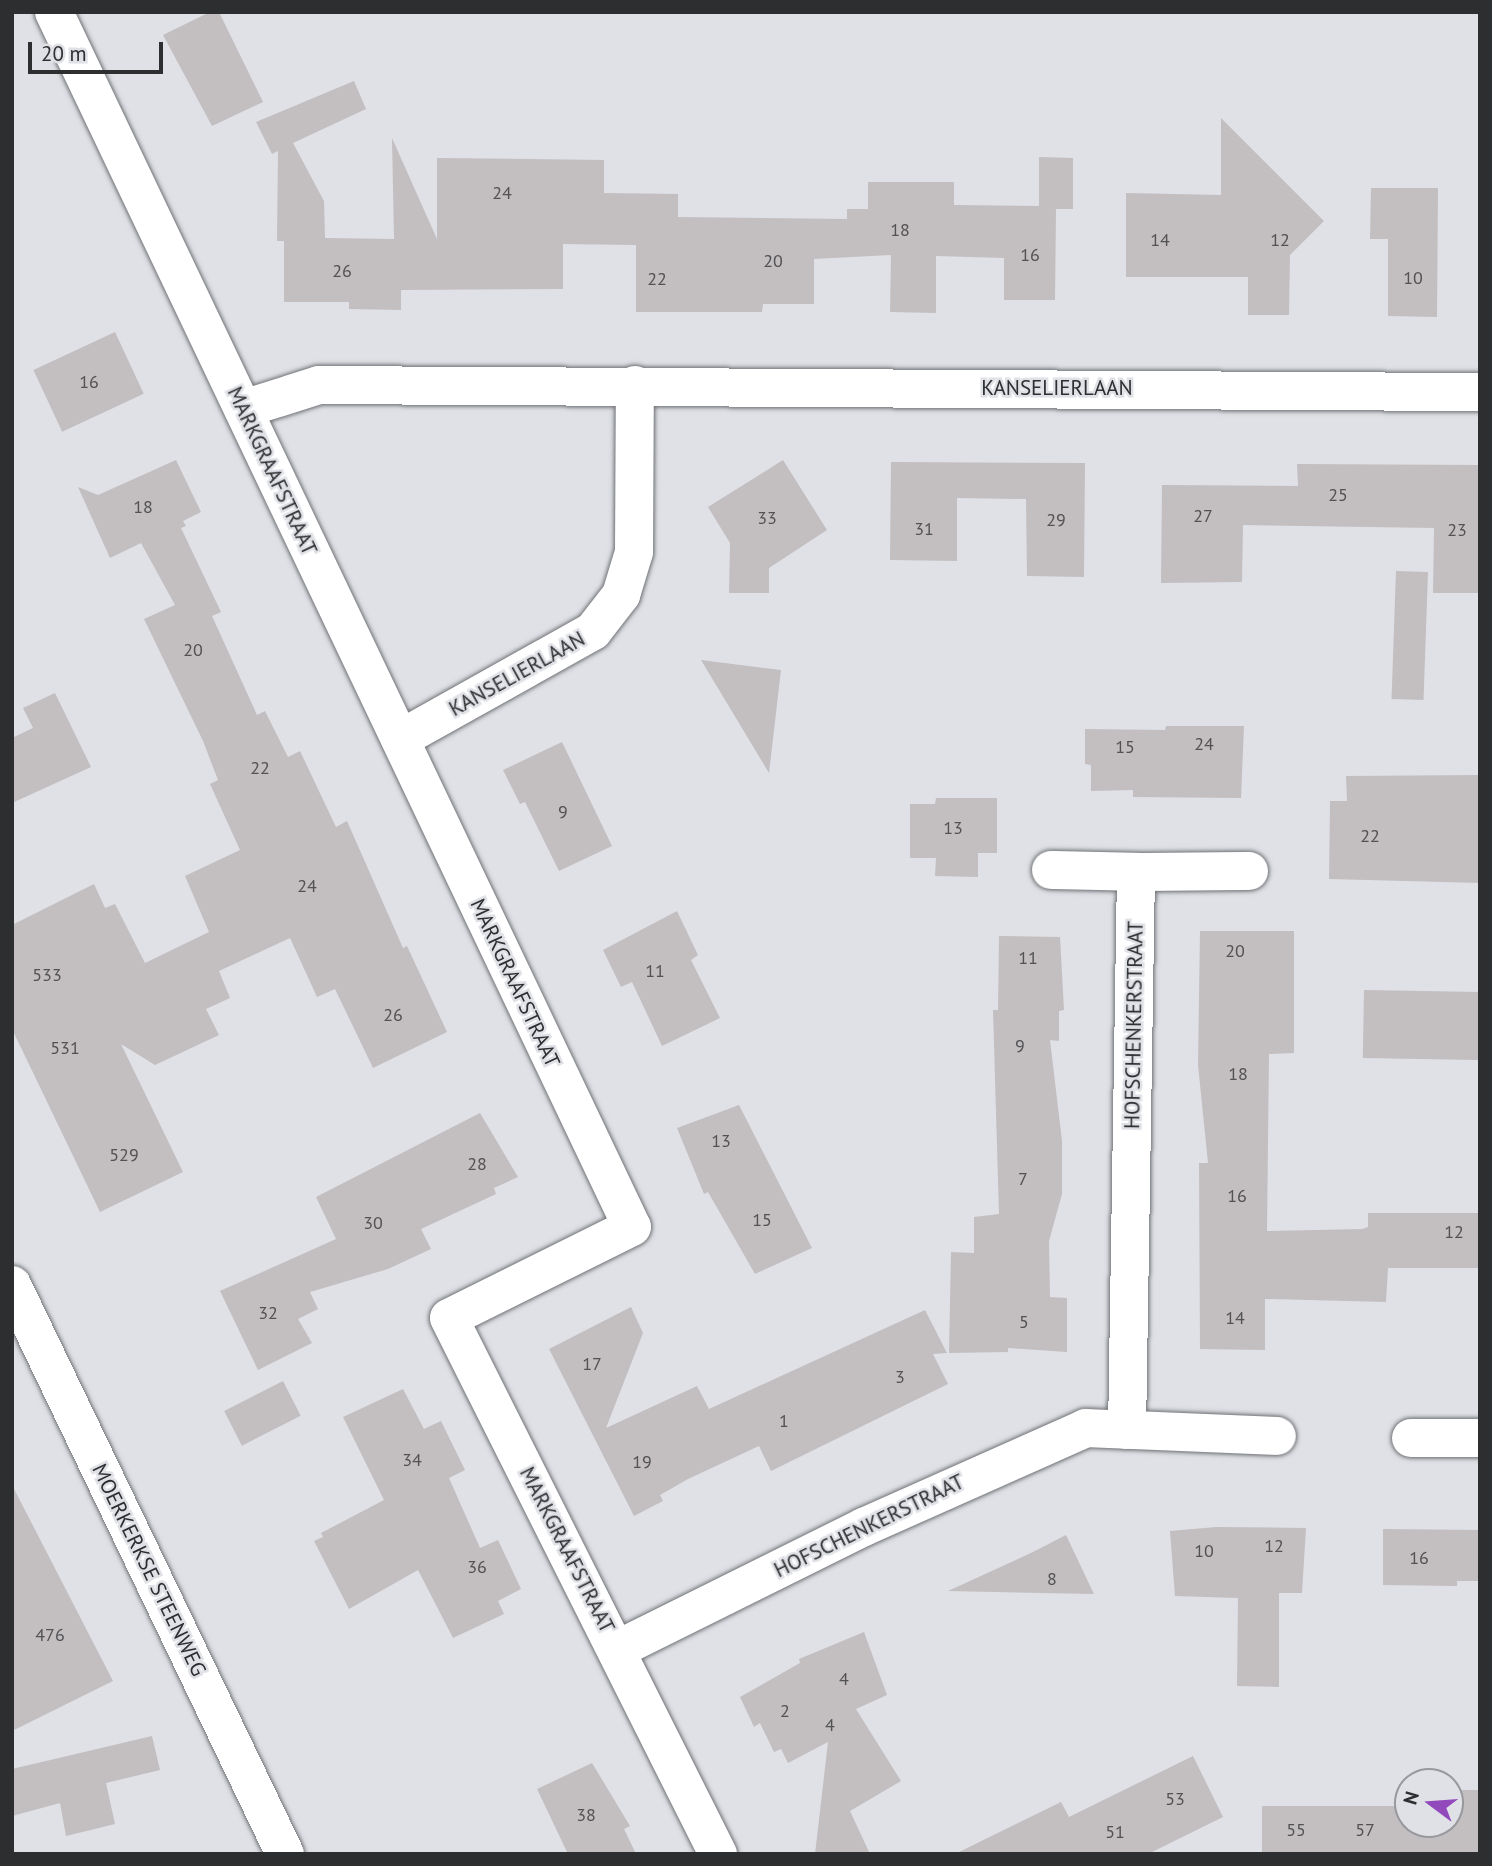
<!DOCTYPE html>
<html>
<head>
<meta charset="utf-8">
<style>
  body { margin:0 }
  #map { position:relative; width:1492px; height:1866px; overflow:hidden; background:#dfe1e6; font-family:"PT Sans",sans-serif }
  div>[style] { position:absolute }
  [style*='--x'] { left:calc(var(--x)*1px); top:calc(var(--y)*1px); width:calc(var(--w)*1px); rotate:calc(var(--a)*1deg) }
  .building>* { inset:0; background:#c3bec0; transform-origin:0 0 }
  .roads { filter:drop-shadow(0 0 2px #707276) drop-shadow(0 0 2px #707276) }
  .minor>* { height:38px; margin:-19px; padding:0 19px; transform-origin:19px; border-radius:19px; background:#fff }
  span { translate:-50% -50%; white-space:nowrap; text-align:center; line-height:1.15; -webkit-text-stroke:5px #dfe1e6; paint-order:stroke }
  .number-label { font-size:18px; color:#525254 }
  .number-label span { -webkit-text-stroke-width:0 }
  .street-label { font-size:21px; color:#2d2e30 }
  .frame { position:absolute; inset:0; border:14px solid #2d2e30; pointer-events:none }
  .north { position:absolute; left:1394px; top:1768px; width:70px; height:70px; box-sizing:border-box; background:#dfe1e6; border:2px solid #98999d; border-radius:50%; rotate:286deg; font-size:19px; font-weight:700; line-height:28px; text-align:center; color:#2d2e30 }
  .north::after { content:''; display:block; margin:auto; width:24px; height:32px; background:#9149bc; clip-path:polygon(50% 0,100% 100%,50% 72%,0 100%) }
  .scale { position:absolute; left:28px; top:42px; width:135px; height:32px; box-sizing:border-box; border:4px solid #2d2e30; border-top:0; padding-left:9px; font-size:21px; line-height:24px; white-space:nowrap; color:#2d2e30; -webkit-text-stroke:5px #dfe1e6; paint-order:stroke }
</style>
</head>
<body>
<div id="map">
  <div class="building">
    <i style="clip-path:polygon(210px 12px,219px 12px,263px 102px,212px 126px,163px 35px)"></i>
    <i style="clip-path:polygon(354px 81px,366px 109px,293px 143px,324px 201px,325px 238px,394px 239px,392px 138px,437px 239px,437px 158px,604px 160px,604px 193px,678px 194px,678px 217px,847px 219px,847px 209px,868px 209px,868px 182px,954px 182px,954px 205px,1039px 206px,1039px 157px,1073px 158px,1073px 209px,1056px 209px,1055px 300px,1004px 300px,1004px 258px,936px 256px,936px 313px,890px 312px,891px 255px,814px 259px,814px 304px,763px 304px,762px 312px,636px 312px,636px 245px,563px 244px,563px 289px,401px 290px,401px 310px,349px 309px,349px 302px,284px 302px,284px 241px,277px 241px,278px 151px,272px 154px,256px 122px)"></i>
    <i style="clip-path:polygon(1221px 118px,1324px 221px,1290px 255px,1289px 315px,1248px 315px,1248px 277px,1126px 277px,1126px 193px,1221px 195px)"></i>
    <i style="clip-path:polygon(1371px 188px,1438px 188px,1437px 317px,1388px 316px,1388px 239px,1370px 239px)"></i>
    <i style="left:115px;top:332px;width:68px;height:90px;rotate:65deg"></i>
    <i style="clip-path:polygon(176px 460px,201px 512px,183px 521px,186px 526px,181px 528px,221px 612px,212px 616px,257px 715px,265px 711px,288px 757px,300px 751px,336px 827px,347px 821px,403px 948px,407px 946px,447px 1032px,373px 1068px,335px 989px,317px 997px,290px 938px,219px 971px,230px 998px,206px 1009px,219px 1035px,155px 1065px,121px 1044px,183px 1172px,100px 1212px,12px 1029px,12px 925px,94px 884px,105px 908px,115px 904px,145px 963px,209px 932px,185px 876px,240px 850px,210px 784px,218px 780px,203px 741px,144px 619px,175px 605px,141px 543px,110px 558px,78px 487px,98px 495px)"></i>
    <i style="clip-path:polygon(783px 460px,827px 530px,769px 568px,769px 593px,729px 593px,730px 543px,708px 507px)"></i>
    <i style="clip-path:polygon(891px 462px,1085px 463px,1084px 577px,1027px 576px,1026px 499px,957px 498px,957px 561px,890px 560px)"></i>
    <i style="clip-path:polygon(1297px 464px,1480px 465px,1480px 593px,1433px 593px,1434px 528px,1243px 525px,1242px 582px,1161px 583px,1162px 485px,1298px 486px)"></i>
    <i style="left:1396px;top:571px;width:32px;height:128px;rotate:2deg"></i>
    <i style="clip-path:polygon(701px 660px,781px 670px,769px 773px)"></i>
    <i style="clip-path:polygon(55px 693px,91px 767px,12px 803px,12px 738px,33px 728px,23px 708px)"></i>
    <i style="clip-path:polygon(1166px 726px,1244px 726px,1241px 798px,1133px 797px,1133px 790px,1091px 791px,1091px 765px,1085px 764px,1085px 729px,1165px 730px)"></i>
    <i style="clip-path:polygon(562px 742px,612px 846px,559px 871px,525px 802px,520px 804px,503px 770px)"></i>
    <i style="clip-path:polygon(1479px 775px,1480px 883px,1329px 879px,1330px 801px,1347px 801px,1346px 776px)"></i>
    <i style="clip-path:polygon(936px 798px,997px 798px,997px 853px,978px 853px,978px 877px,935px 876px,936px 858px,910px 858px,910px 804px,935px 804px)"></i>
    <i style="clip-path:polygon(677px 911px,698px 955px,691px 960px,720px 1018px,662px 1046px,632px 982px,621px 987px,603px 950px)"></i>
    <i style="clip-path:polygon(1200px 931px,1294px 931px,1294px 1053px,1269px 1054px,1267px 1231px,1362px 1229px,1368px 1227px,1368px 1213px,1480px 1213px,1480px 1268px,1388px 1268px,1386px 1302px,1265px 1299px,1265px 1350px,1200px 1349px,1199px 1163px,1208px 1163px,1198px 1065px)"></i>
    <i style="clip-path:polygon(999px 936px,1060px 937px,1064px 1010px,1059px 1011px,1059px 1041px,1050px 1040px,1062px 1141px,1062px 1194px,1049px 1241px,1050px 1297px,1067px 1298px,1067px 1352px,1008px 1348px,1008px 1352px,949px 1353px,951px 1252px,974px 1253px,974px 1217px,999px 1214px,993px 1010px,998px 1010px)"></i>
    <i style="left:1364px;top:990px;width:116px;height:68px;rotate:1deg"></i>
    <i style="clip-path:polygon(739px 1105px,812px 1248px,755px 1274px,708px 1192px,704px 1194px,677px 1128px)"></i>
    <i style="clip-path:polygon(480px 1113px,518px 1177px,494px 1188px,496px 1194px,421px 1229px,431px 1249px,388px 1269px,310px 1292px,318px 1309px,298px 1319px,312px 1343px,258px 1370px,220px 1291px,336px 1239px,316px 1197px)"></i>
    <i style="clip-path:polygon(631px 1307px,643px 1333px,606px 1428px,697px 1386px,709px 1409px,925px 1310px,947px 1353px,933px 1354px,948px 1384px,771px 1471px,759px 1446px,688px 1479px,660px 1495px,663px 1501px,634px 1516px,549px 1349px)"></i>
    <i style="left:283px;top:1381px;width:39px;height:66px;rotate:63deg"></i>
    <i style="clip-path:polygon(403px 1389px,424px 1429px,441px 1421px,465px 1470px,449px 1478px,480px 1548px,498px 1540px,521px 1589px,498px 1601px,504px 1614px,453px 1638px,418px 1570px,349px 1609px,314px 1541px,323px 1537px,321px 1533px,384px 1500px,343px 1417px)"></i>
    <i style="clip-path:polygon(12px 1485px,113px 1681px,12px 1731px)"></i>
    <i style="clip-path:polygon(1216px 1527px,1306px 1528px,1302px 1593px,1279px 1593px,1279px 1687px,1237px 1686px,1238px 1598px,1175px 1596px,1170px 1531px)"></i>
    <i style="clip-path:polygon(1383px 1529px,1480px 1530px,1480px 1581px,1457px 1581px,1457px 1586px,1383px 1585px)"></i>
    <i style="clip-path:polygon(1066px 1535px,1094px 1594px,948px 1591px,1031px 1553px)"></i>
    <i style="clip-path:polygon(864px 1632px,887px 1695px,856px 1709px,901px 1781px,850px 1811px,870px 1854px,815px 1854px,828px 1742px,788px 1763px,781px 1749px,774px 1752px,760px 1723px,754px 1727px,740px 1697px,800px 1663px,799px 1659px)"></i>
    <i style="clip-path:polygon(152px 1736px,160px 1770px,106px 1783px,115px 1824px,66px 1836px,60px 1803px,12px 1816px,12px 1769px)"></i>
    <i style="clip-path:polygon(1193px 1756px,1223px 1817px,1148px 1854px,955px 1854px,1061px 1802px,1069px 1817px)"></i>
    <i style="clip-path:polygon(592px 1763px,630px 1826px,624px 1829px,636px 1854px,568px 1854px,537px 1789px)"></i>
    <i style="clip-path:polygon(1400px 1789px,1408px 1789px,1408px 1824px,1450px 1824px,1450px 1790px,1480px 1790px,1480px 1854px,1262px 1854px,1262px 1806px,1400px 1806px)"></i>
  </div>
  <div class="roads">
    <div class="minor">
      <i style="--x:54;--y:12;--w:1345;--a:64.56"></i>
      <i style="--x:632;--y:1227;--w:204;--a:153.6"></i>
      <i style="--x:449;--y:1318;--w:600;--a:63.35"></i>
      <i style="--x:243;--y:409;--w:80;--a:-17.5"></i>
      <i style="--x:319;--y:385;--w:1161;--a:0.35"></i>
      <i style="--x:400;--y:739;--w:221;--a:-29.2"></i>
      <i style="--x:593;--y:631;--w:46;--a:-52.1"></i>
      <i style="--x:621;--y:595;--w:45;--a:-73.2"></i>
      <i style="--x:634;--y:552;--w:167;--a:-89.7"></i>
      <i style="--x:1051;--y:870;--w:85;--a:1.3"></i>
      <i style="--x:1136;--y:872;--w:558;--a:90.92"></i>
      <i style="--x:1136;--y:872;--w:113;--a:-0.5"></i>
      <i style="--x:12;--y:1285;--w:631;--a:64.37"></i>
      <i style="--x:1411;--y:1438;--w:69;--a:0"></i>
      <i style="--x:618;--y:1649;--w:275;--a:-26.4"></i>
      <i style="--x:864;--y:1527;--w:243;--a:-24"></i>
      <i style="--x:1086;--y:1428;--w:191;--a:2.4"></i>
    </div>
  </div>
  <div class="number-label">
    <span style="left:502px;top:193px">24</span>
    <span style="left:900px;top:230px">18</span>
    <span style="left:1160px;top:240px">14</span>
    <span style="left:1280px;top:240px">12</span>
    <span style="left:1030px;top:255px">16</span>
    <span style="left:773px;top:261px">20</span>
    <span style="left:342px;top:271px">26</span>
    <span style="left:1413px;top:278px">10</span>
    <span style="left:657px;top:279px">22</span>
    <span style="left:89px;top:382px">16</span>
    <span style="left:1338px;top:495px">25</span>
    <span style="left:143px;top:507px">18</span>
    <span style="left:1203px;top:516px">27</span>
    <span style="left:767px;top:518px">33</span>
    <span style="left:1056px;top:520px">29</span>
    <span style="left:924px;top:529px">31</span>
    <span style="left:1457px;top:530px">23</span>
    <span style="left:193px;top:650px">20</span>
    <span style="left:1204px;top:744px">24</span>
    <span style="left:1125px;top:747px">15</span>
    <span style="left:260px;top:768px">22</span>
    <span style="left:563px;top:812px">9</span>
    <span style="left:953px;top:828px">13</span>
    <span style="left:1370px;top:836px">22</span>
    <span style="left:307px;top:886px">24</span>
    <span style="left:1235px;top:951px">20</span>
    <span style="left:1028px;top:958px">11</span>
    <span style="left:655px;top:971px">11</span>
    <span style="left:47px;top:975px">533</span>
    <span style="left:393px;top:1015px">26</span>
    <span style="left:1020px;top:1046px">9</span>
    <span style="left:65px;top:1048px">531</span>
    <span style="left:1238px;top:1074px">18</span>
    <span style="left:721px;top:1141px">13</span>
    <span style="left:124px;top:1155px">529</span>
    <span style="left:477px;top:1164px">28</span>
    <span style="left:1023px;top:1179px">7</span>
    <span style="left:1237px;top:1196px">16</span>
    <span style="left:762px;top:1220px">15</span>
    <span style="left:373px;top:1223px">30</span>
    <span style="left:1454px;top:1232px">12</span>
    <span style="left:268px;top:1313px">32</span>
    <span style="left:1235px;top:1318px">14</span>
    <span style="left:1024px;top:1322px">5</span>
    <span style="left:592px;top:1364px">17</span>
    <span style="left:900px;top:1377px">3</span>
    <span style="left:784px;top:1421px">1</span>
    <span style="left:412px;top:1460px">34</span>
    <span style="left:642px;top:1462px">19</span>
    <span style="left:1274px;top:1546px">12</span>
    <span style="left:1204px;top:1551px">10</span>
    <span style="left:1419px;top:1558px">16</span>
    <span style="left:477px;top:1567px">36</span>
    <span style="left:1052px;top:1579px">8</span>
    <span style="left:50px;top:1635px">476</span>
    <span style="left:844px;top:1679px">4</span>
    <span style="left:785px;top:1711px">2</span>
    <span style="left:830px;top:1725px">4</span>
    <span style="left:1175px;top:1799px">53</span>
    <span style="left:586px;top:1815px">38</span>
    <span style="left:1296px;top:1830px">55</span>
    <span style="left:1365px;top:1830px">57</span>
    <span style="left:1115px;top:1832px">51</span>
  </div>
  <div class="street-label">
    <span style="left:1057px;top:388px">KANSELIERLAAN</span>
    <span style="left:272px;top:471px;rotate:65deg">MARKGRAAFSTRAAT</span>
    <span style="left:517px;top:674px;rotate:-29deg">KANSELIERLAAN</span>
    <span style="left:515px;top:983px;rotate:65deg">MARKGRAAFSTRAAT</span>
    <span style="left:1134px;top:1025px;rotate:-89deg">HOFSCHENKERSTRAAT</span>
    <span style="left:869px;top:1526px;rotate:-26deg">HOFSCHENKERSTRAAT</span>
    <span style="left:567px;top:1550px;rotate:63deg">MARKGRAAFSTRAAT</span>
    <span style="left:149px;top:1570px;rotate:64deg">MOERKERKSE STEENWEG</span>
  </div>
  <div class="frame"></div>
  <div class="north">N</div>
  <div class="scale">20 m</div>
</div>
</body>
</html>
